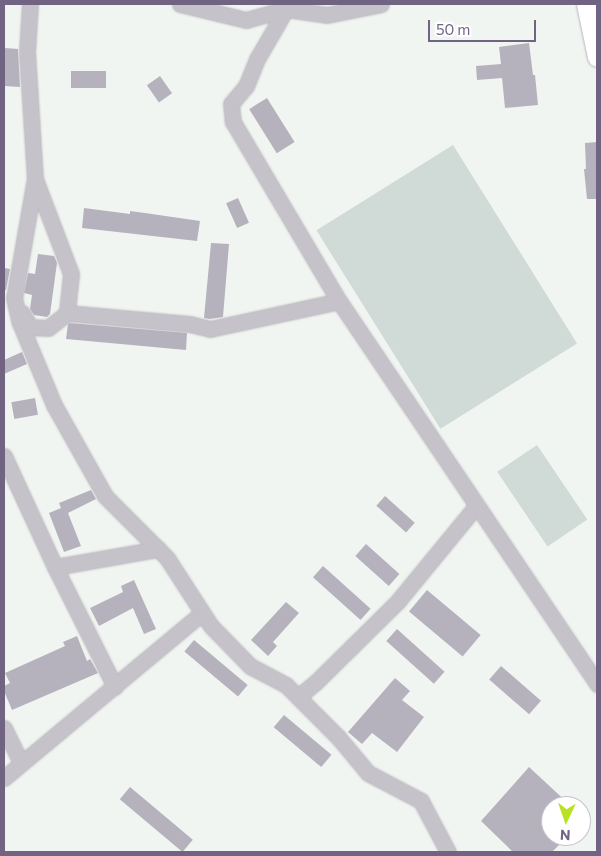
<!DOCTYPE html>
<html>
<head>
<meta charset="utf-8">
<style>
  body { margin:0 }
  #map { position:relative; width:601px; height:856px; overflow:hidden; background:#f1f5f1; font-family:Commissioner,sans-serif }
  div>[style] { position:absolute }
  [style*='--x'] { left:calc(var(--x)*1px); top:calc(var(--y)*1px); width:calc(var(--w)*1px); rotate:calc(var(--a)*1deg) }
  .green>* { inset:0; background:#d0dad6; transform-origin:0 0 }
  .building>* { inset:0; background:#b6b2bd; transform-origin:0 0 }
  .roads { filter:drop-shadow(0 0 1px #b8b5bd) drop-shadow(0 0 1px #b8b5bd) }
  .minor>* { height:15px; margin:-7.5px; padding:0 7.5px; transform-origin:7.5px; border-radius:7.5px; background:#c5c2c9 }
  .major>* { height:19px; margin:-9.5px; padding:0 9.5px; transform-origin:9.5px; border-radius:9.5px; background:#fff }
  span { translate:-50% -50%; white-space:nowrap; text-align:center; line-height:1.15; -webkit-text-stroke:5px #fff; paint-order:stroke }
  .frame { position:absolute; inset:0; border:5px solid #716482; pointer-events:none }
  .north { position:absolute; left:541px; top:796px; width:50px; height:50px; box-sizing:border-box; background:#fff; border:1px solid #c6c1cd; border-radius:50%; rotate:183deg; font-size:14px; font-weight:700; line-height:20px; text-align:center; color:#716482 }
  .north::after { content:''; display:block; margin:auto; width:18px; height:22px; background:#b9e224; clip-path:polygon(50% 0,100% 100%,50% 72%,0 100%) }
  .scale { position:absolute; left:428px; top:20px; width:108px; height:22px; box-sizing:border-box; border:2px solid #716482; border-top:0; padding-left:6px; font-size:15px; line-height:18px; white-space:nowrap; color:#716482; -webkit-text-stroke:4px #fff; paint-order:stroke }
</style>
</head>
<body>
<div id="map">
  <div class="green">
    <i style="left:453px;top:145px;width:234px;height:161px;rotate:58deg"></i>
    <i style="left:537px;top:445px;width:90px;height:48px;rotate:56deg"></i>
  </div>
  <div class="building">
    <i style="clip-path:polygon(529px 43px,533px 75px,535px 75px,538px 105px,505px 108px,502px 78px,477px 80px,476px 66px,501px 64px,499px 47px)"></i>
    <i style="clip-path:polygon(5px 48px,18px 49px,20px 87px,4px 86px)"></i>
    <i style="left:71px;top:71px;width:35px;height:17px"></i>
    <i style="left:160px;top:76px;width:21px;height:16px;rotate:55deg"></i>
    <i style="left:267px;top:98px;width:52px;height:21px;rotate:58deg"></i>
    <i style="clip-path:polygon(597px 142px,597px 199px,587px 199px,584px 169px,586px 169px,585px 143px)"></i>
    <i style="left:238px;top:198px;width:27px;height:13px;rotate:66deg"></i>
    <i style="clip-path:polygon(84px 208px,130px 214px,130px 211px,145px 213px,200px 221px,197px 241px,82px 228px)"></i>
    <i style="clip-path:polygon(211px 243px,229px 244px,223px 317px,210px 319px,204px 318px)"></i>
    <i style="clip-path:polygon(38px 254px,54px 256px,57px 263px,50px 314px,47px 317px,34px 315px,30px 309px,32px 295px,24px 293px,28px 273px,35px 274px)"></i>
    <i style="clip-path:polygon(5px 268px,10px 269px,6px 290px,4px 290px)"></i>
    <i style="clip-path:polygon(70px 323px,187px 333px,186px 350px,66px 339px,68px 324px)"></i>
    <i style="clip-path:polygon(22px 352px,27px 364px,4px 374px,4px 360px)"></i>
    <i style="left:35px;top:398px;width:17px;height:24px;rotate:80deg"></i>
    <i style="clip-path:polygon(91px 490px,96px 499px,68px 513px,81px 546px,64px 552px,49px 513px,61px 508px,59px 503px)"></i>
    <i style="left:385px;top:496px;width:40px;height:13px;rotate:42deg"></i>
    <i style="left:366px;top:544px;width:45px;height:16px;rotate:42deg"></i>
    <i style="left:323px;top:566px;width:64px;height:15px;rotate:42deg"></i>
    <i style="clip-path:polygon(134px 580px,156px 629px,144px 634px,133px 608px,99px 626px,90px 608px,123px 592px,121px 586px)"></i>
    <i style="left:427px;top:590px;width:70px;height:28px;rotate:40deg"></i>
    <i style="clip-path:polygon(286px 602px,299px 613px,273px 642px,277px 646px,268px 656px,251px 640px)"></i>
    <i style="left:397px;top:629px;width:64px;height:16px;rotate:42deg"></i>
    <i style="clip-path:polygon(77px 636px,87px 661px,90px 659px,98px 673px,12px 710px,4px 691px,4px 686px,10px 683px,5px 673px,65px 646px,63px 642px)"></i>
    <i style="left:194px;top:640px;width:70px;height:15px;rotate:40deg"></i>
    <i style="left:501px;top:666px;width:53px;height:18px;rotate:41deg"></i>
    <i style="clip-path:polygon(395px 678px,410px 691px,402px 700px,424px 717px,397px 752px,372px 733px,362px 744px,348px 732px)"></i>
    <i style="left:284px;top:715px;width:62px;height:16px;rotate:40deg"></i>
    <i style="clip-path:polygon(529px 767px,571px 806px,551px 806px,551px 836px,568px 836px,552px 852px,513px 852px,481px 821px)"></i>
    <i style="left:130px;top:787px;width:82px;height:16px;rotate:40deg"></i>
  </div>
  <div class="roads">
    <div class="minor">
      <i style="--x:30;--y:4;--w:48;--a:93.6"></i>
      <i style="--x:27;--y:52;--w:126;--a:86.4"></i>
      <i style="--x:35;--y:178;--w:122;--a:99.9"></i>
      <i style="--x:14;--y:298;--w:26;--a:77"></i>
      <i style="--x:20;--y:323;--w:89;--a:67.5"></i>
      <i style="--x:54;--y:405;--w:104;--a:60.7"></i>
      <i style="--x:105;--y:496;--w:88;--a:45"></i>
      <i style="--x:167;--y:558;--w:81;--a:57.1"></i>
      <i style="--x:211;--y:626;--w:56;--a:45.7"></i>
      <i style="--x:250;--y:666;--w:41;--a:27.8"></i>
      <i style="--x:286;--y:685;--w:74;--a:45"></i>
      <i style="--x:338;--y:737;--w:47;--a:50.2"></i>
      <i style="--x:368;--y:773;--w:60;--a:27.8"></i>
      <i style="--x:421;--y:801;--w:58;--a:62.1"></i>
      <i style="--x:180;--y:4;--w:68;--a:13.6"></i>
      <i style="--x:246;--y:20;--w:41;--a:-15.4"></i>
      <i style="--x:286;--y:9;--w:41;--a:8.3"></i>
      <i style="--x:327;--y:15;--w:55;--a:-11.5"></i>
      <i style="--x:286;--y:9;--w:58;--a:120.1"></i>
      <i style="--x:257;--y:59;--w:29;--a:112"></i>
      <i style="--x:246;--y:86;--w:23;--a:130"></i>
      <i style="--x:231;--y:104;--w:18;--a:84"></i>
      <i style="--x:233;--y:122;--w:208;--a:59.4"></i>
      <i style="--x:339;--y:301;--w:462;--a:56"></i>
      <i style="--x:35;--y:179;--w:102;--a:69.2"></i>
      <i style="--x:71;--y:274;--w:39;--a:96"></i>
      <i style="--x:22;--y:313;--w:16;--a:60"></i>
      <i style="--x:30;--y:327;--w:18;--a:3"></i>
      <i style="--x:48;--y:328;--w:24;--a:-38"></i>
      <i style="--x:67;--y:313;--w:123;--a:5.1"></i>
      <i style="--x:190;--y:324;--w:21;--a:14"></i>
      <i style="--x:210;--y:329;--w:132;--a:-12.2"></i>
      <i style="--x:4;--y:456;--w:122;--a:65.3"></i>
      <i style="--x:55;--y:567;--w:134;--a:63.4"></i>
      <i style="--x:55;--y:567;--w:105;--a:-9.9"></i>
      <i style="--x:298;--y:697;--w:23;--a:-40"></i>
      <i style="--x:316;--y:682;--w:115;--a:-44.6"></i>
      <i style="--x:398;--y:601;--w:123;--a:-50.6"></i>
      <i style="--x:4;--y:728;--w:39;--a:64"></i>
      <i style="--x:4;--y:778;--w:258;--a:-39.8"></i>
    </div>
    <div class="major">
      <i style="--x:586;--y:4;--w:54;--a:78.3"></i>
    </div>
  </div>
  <div class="frame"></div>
  <div class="north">N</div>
  <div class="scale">50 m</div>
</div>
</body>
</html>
